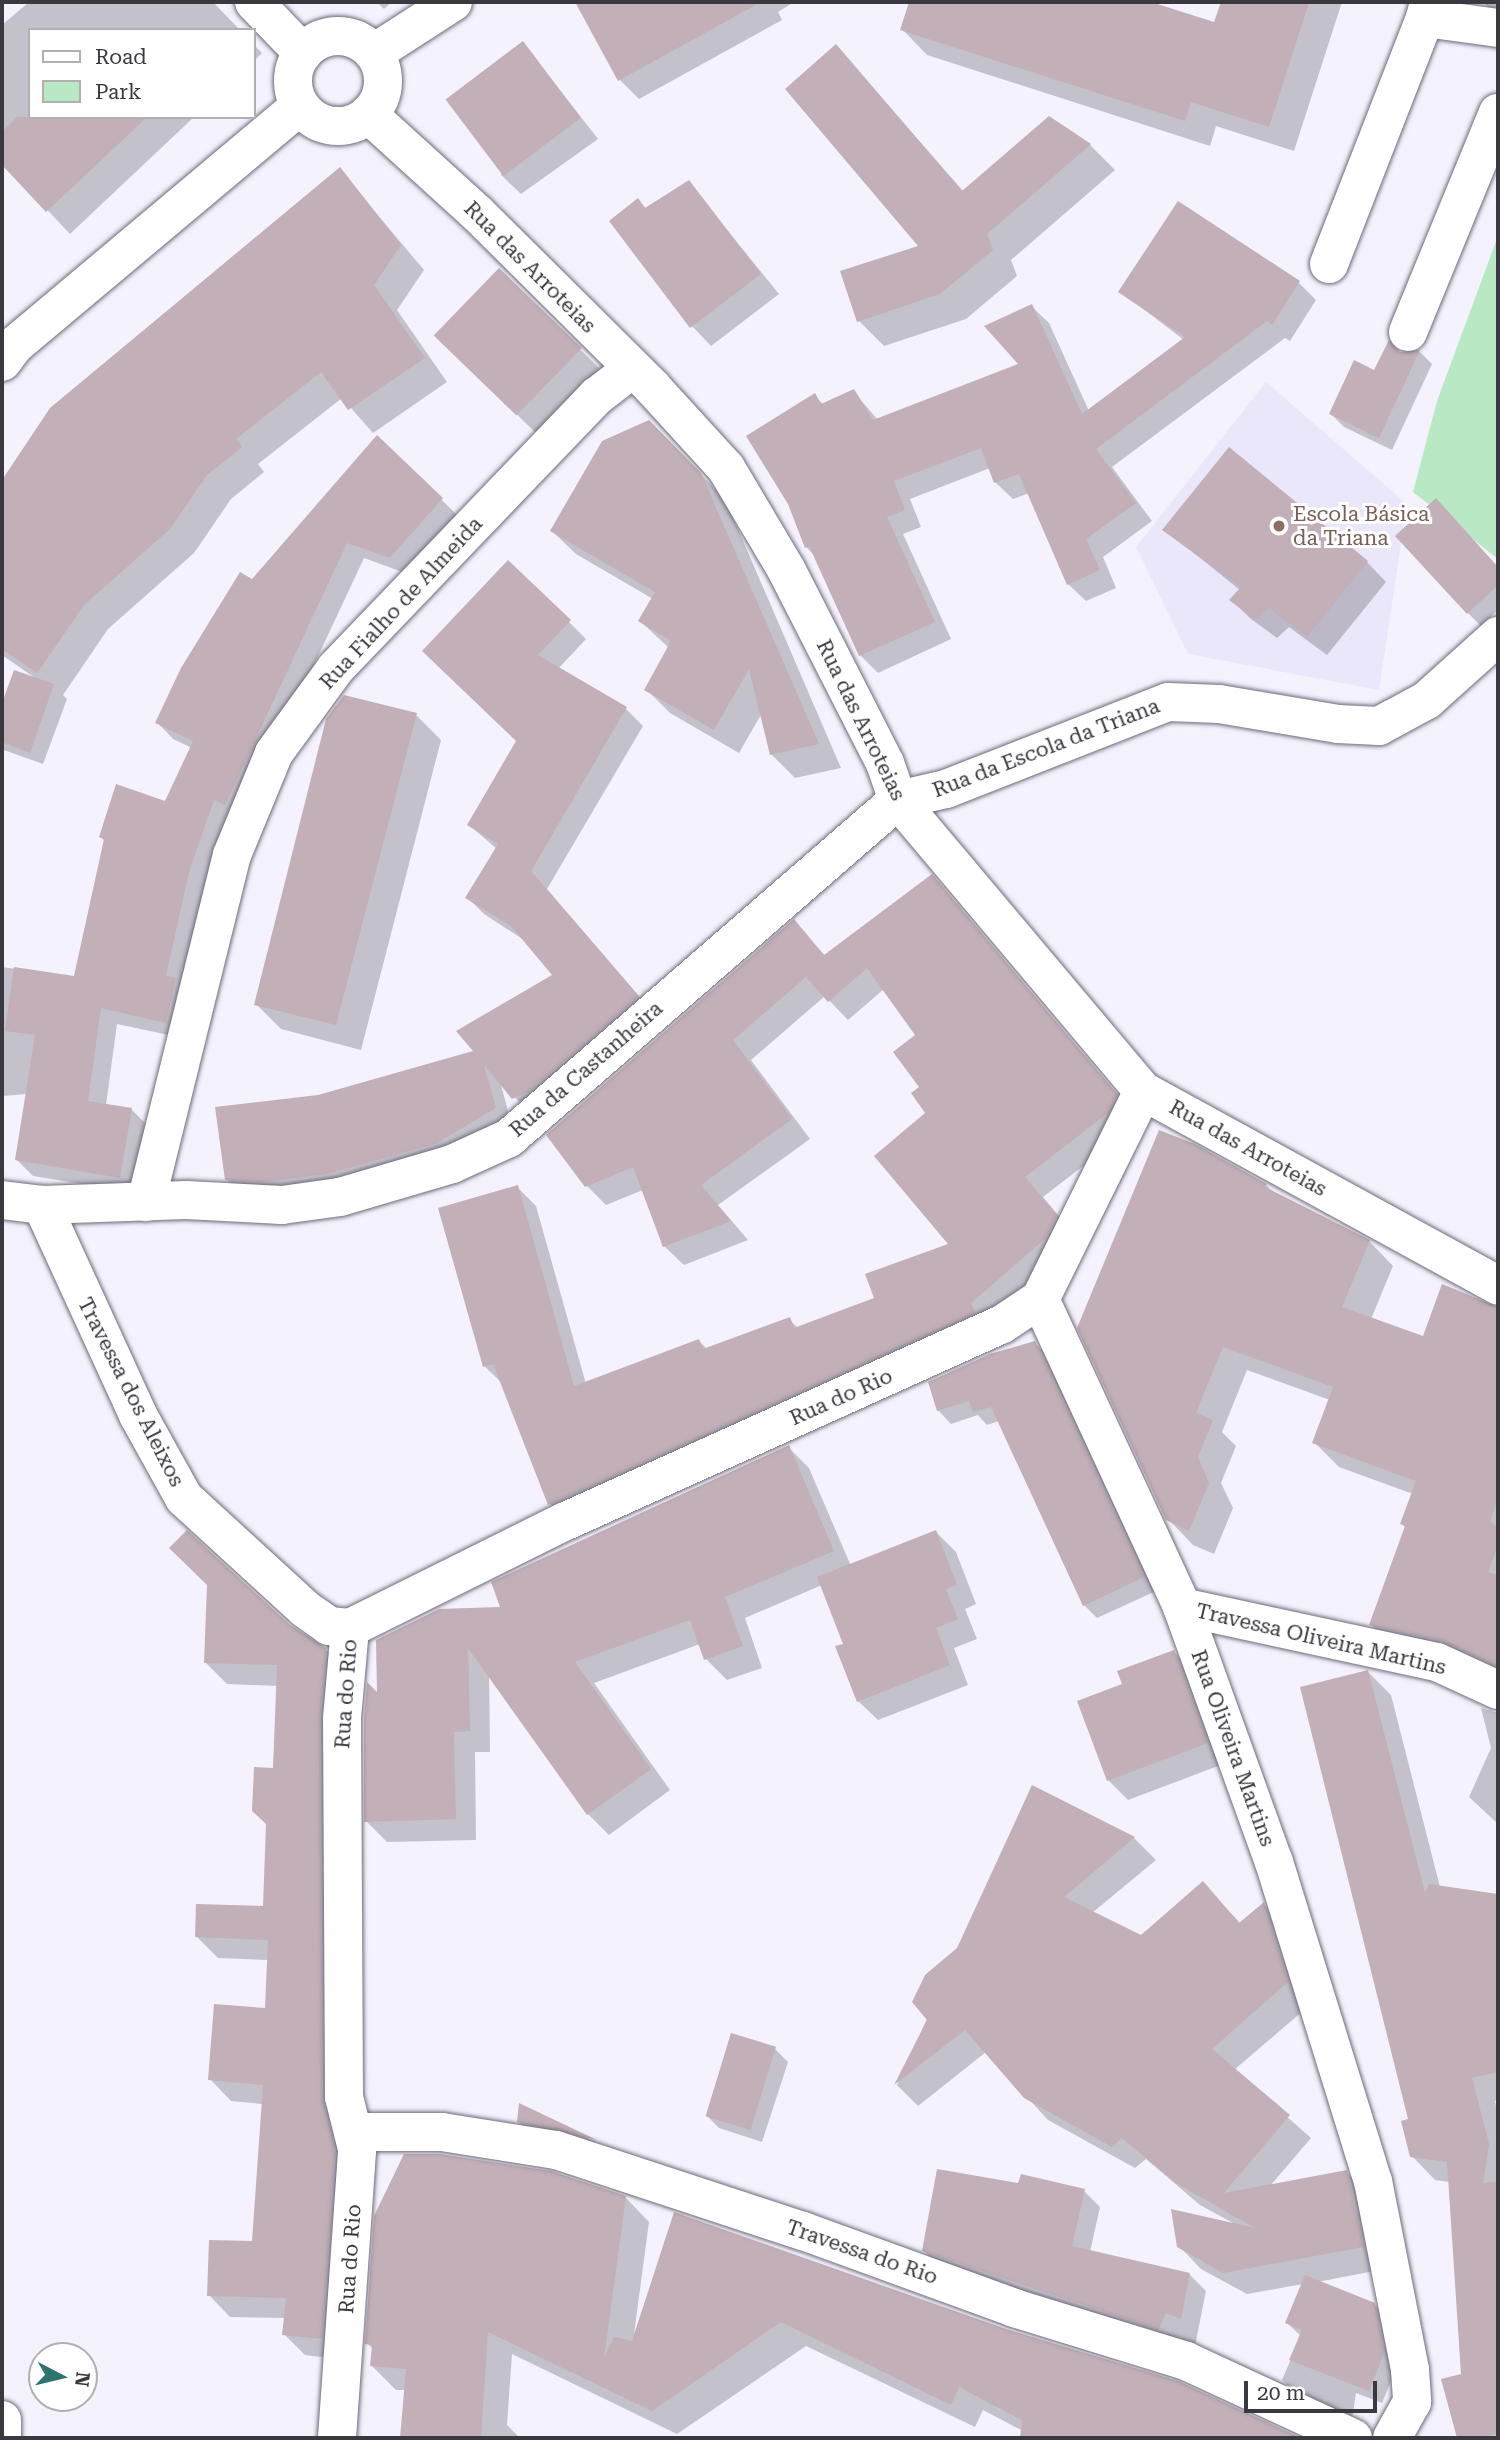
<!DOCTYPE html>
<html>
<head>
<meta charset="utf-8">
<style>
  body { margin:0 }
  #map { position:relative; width:1500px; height:2440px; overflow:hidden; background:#f4f2fd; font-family:"Roboto Serif",serif }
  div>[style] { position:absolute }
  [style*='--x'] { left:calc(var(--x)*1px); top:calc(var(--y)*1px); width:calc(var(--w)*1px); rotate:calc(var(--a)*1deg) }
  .built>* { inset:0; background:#ebe7fb }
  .green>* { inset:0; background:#b9e9c4 }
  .shadow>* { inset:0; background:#0003 }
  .building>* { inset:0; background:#c2afb7; transform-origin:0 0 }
  .roads { filter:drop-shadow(0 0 2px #6e6a7a) drop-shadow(0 0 2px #6e6a7a) }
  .minor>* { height:38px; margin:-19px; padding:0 19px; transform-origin:19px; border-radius:19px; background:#fff }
  .minor>.ring { margin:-19px; padding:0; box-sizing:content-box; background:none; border:38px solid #fff; border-radius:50% }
  .dots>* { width:19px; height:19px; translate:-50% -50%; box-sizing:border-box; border:4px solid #fff; border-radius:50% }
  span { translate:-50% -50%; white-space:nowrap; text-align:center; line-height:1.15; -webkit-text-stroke:6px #fff; paint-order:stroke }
  .street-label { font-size:21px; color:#3a3940 }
  .education-label { font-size:21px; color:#785e54 }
  .left { translate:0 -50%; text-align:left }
  .frame { position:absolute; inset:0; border:4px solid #3a3940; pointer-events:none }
  .legend { position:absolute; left:28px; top:28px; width:228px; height:91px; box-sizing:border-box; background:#fff; border:2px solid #b0b0b3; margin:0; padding:9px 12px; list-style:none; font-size:21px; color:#3a3940 }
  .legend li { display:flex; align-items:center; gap:14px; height:35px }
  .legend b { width:35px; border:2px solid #b0b0b3 }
  .north { position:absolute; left:28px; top:2342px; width:70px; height:70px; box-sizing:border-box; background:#fff; border:2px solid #b0b0b3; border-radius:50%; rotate:97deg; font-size:19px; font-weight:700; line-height:28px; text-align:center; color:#3a3940 }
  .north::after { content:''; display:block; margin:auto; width:24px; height:32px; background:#2c746e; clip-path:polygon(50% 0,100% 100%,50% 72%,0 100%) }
  .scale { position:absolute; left:1244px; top:2381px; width:133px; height:32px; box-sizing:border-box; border:4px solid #3a3940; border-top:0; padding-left:9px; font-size:21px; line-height:24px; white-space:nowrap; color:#3a3940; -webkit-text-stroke:5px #fff; paint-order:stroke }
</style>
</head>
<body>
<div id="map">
  <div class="built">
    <i style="clip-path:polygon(1266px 382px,1407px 504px,1379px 690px,1188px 654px,1136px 547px)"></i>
  </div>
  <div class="green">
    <i style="clip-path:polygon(1498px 236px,1498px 559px,1413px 492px,1437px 401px)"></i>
  </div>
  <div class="shadow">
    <i style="clip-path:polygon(29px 2px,213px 2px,240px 30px,30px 30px,30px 117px,194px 117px,70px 234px,2px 162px,2px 25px)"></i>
    <i style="clip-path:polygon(377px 2px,392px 2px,384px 9px)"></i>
    <i style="clip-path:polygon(577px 2px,794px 2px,778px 12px,782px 20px,639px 99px,620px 80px)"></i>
    <i style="clip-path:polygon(911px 2px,1145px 2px,1216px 24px,1223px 2px,1342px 2px,1294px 151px,1216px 126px,1210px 146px,927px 55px,902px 29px)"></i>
    <i style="clip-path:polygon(1483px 2px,1498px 2px,1498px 17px)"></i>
    <i style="clip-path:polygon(523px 43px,598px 139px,521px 194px,501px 175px)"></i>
    <i style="clip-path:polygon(254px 45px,262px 53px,254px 61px)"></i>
    <i style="clip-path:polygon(836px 46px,964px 192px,1050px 118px,1090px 145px,1115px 170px,1011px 260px,1017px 276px,966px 319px,884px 346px,859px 321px,921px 247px)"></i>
    <i style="clip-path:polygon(339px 169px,424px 270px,397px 310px,447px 382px,373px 433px,342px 398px,258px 464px,264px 472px,231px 499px,194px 553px,108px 629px,63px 695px,67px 699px,43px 764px,4px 750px,2px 708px,15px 672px,35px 678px,2px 655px,2px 483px,52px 409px)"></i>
    <i style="clip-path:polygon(689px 183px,779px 294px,711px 346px,692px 326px,638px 201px,647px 209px)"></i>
    <i style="clip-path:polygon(1178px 203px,1299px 283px,1316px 300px,1290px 341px,1285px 338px,1112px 467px,1152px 521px,1103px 557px,1116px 588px,1086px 601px,1068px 584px,1029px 493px,1013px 499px,995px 482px,990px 468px,910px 499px,921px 527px,903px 534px,951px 639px,878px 673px,860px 655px,816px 557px,806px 547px,814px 395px,824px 405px,853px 391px,878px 420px,1021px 365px,1031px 306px,1049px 323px,1089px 411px,1184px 340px,1121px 292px)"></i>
    <i style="clip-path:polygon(499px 270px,600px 369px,537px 434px,456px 356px)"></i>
    <i style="clip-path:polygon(1420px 352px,1432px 364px,1392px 450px,1344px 427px,1331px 414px,1400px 354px)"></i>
    <i style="clip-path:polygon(649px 422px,725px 499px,841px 768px,795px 778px,771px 754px,762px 713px,739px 753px,670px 713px,646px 689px,669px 648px,640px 621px,653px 599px,576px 554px,552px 531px)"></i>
    <i style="clip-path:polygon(441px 499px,458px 516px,408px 574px,364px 558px,241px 821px,183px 1038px,117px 1024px,106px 1105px,131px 1109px,148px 1126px,137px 1193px,33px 1176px,17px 1160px,27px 1094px,2px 1096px,2px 967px,76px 978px,105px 842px,101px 837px,166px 803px,192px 748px,173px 739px,157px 722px,253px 582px)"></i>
    <i style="clip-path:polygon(1449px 514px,1498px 568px,1498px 610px,1481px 626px,1468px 613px)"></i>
    <i style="clip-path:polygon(1165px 530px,1367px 562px,1386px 582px,1327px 655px,1289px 627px,1277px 638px,1251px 619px,1231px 600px,1240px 590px)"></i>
    <i style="clip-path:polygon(569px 622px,586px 639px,558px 669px,626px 709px,643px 726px,547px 889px,654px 1014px,531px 1115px,500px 1081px,512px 1126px,452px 1161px,244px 1197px,226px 1179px,319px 1097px,476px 1052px,555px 975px,524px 940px,484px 914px,467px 897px,497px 849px,469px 825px,518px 741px,441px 668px)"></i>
    <i style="clip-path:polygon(416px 715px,441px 740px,361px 1050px,281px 1029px,256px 1004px)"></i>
    <i style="clip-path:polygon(932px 877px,1135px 1115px,1127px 1132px,1043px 1197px,1075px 1235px,989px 1323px,569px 1523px,550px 1504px,504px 1385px,484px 1366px,517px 1187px,536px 1206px,586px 1384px,699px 1341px,707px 1349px,789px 1319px,798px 1328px,876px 1299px,951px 1244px,921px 1087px,917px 1036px,884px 989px,848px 1020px,825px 996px,751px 1060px,810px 1139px,718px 1205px,748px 1240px,684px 1265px,664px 1246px,643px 1190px,606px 1205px,586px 1185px,794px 922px,825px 956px)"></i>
    <i style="clip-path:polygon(1266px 1185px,1275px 1194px,1369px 1241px,1393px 1266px,1371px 1319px,1424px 1338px,1443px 1287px,1498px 1307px,1498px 1679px,1396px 1649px,1371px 1625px,1406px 1528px,1402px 1524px,1413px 1494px,1339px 1467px,1314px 1442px,1330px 1400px,1247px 1370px,1222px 1432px,1236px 1446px,1221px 1483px,1233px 1508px,1214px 1554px,1193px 1545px,1168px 1519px,1079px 1328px)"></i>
    <i style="clip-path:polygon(1035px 1343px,1048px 1356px,1156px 1591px,1097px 1618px,1084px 1605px,999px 1421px,987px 1425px,978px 1415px,951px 1424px,938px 1410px)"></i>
    <i style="clip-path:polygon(788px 1447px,809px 1468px,851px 1566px,936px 1532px,956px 1552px,976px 1604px,965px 1609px,977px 1639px,954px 1648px,968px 1685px,878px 1720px,858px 1701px,845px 1645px,822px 1585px,745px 1618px,762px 1668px,727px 1680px,706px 1659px,700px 1644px,594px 1683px,670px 1790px,609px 1835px,588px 1814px,489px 1673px,490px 1752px,475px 1752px,476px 1840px,387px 1842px,366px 1821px,379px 1696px,503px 1608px)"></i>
    <i style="clip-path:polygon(289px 1627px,325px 1649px,347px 1671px,343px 2360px,305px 2355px,284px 2334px,286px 2318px,230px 2317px,209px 2295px,254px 2243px,263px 2104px,231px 2101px,210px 2079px,267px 2010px,269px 1960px,218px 1958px,196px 1936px,265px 1908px,278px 1686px,227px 1684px,206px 1663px)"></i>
    <i style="clip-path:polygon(1174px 1652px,1193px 1672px,1226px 1763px,1128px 1800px,1108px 1780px,1124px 1685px)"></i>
    <i style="clip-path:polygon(1368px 1672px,1391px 1695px,1440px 1887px,1498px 1895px,1498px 2100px,1495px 2101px,1498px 2116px,1498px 2438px,1458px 2438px,1443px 2380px,1463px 2375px,1450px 2182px,1435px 2180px,1412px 2156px)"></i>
    <i style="clip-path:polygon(1481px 1708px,1498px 1713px,1498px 1824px,1469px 1797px,1491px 1748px)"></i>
    <i style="clip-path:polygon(1032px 1788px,1134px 1838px,1156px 1860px,1092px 1913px,1141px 1937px,1203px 1883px,1241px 1924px,1263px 1904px,1285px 1926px,1310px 2005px,1234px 2070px,1311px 2138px,1270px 2186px,1346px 2172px,1368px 2194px,1385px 2269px,1317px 2282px,1374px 2304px,1387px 2318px,1397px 2367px,1382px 2403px,1356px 2393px,1352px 2419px,1296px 2393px,1282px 2380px,1301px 2336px,1287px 2323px,1303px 2284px,1247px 2294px,1201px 2269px,1179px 2246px,1233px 2223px,1200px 2205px,1146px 2159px,1135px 2168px,1048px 2120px,986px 2052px,918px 2106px,897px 2085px)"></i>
    <i style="clip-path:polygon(775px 2049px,788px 2062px,762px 2142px,719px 2128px,706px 2115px)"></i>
    <i style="clip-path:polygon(520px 2105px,596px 2142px,612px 2158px,538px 2141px,518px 2121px)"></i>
    <i style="clip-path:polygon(1020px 2185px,1084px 2191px,1100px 2207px,1090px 2252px,1189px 2274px,1206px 2291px,1194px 2351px,940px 2267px,924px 2251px)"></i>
    <i style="clip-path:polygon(625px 2197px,649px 2222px,634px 2334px,676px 2214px,1006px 2330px,1178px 2383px,1297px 2438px,1022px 2438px,1023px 2431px,983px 2410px,975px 2427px,806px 2346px,677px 2434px,512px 2354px,507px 2425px,520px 2438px,402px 2438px,406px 2390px,396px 2390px,372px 2366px,373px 2349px,367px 2343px)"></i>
  </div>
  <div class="building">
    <i style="clip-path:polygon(575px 2px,761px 2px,618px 81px)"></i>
    <i style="clip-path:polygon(909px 2px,1151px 2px,1214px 22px,1221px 2px,1309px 2px,1269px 127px,1191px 102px,1185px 121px,900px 30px)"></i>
    <i style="left:523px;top:41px;width:96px;height:97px;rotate:53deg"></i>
    <i style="clip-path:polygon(836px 44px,962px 191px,1049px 116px,1091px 144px,987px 234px,993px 250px,940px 294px,857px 322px,840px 271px,918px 246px,785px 89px)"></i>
    <i style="clip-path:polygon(17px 117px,147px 117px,46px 212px,2px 165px,2px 132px)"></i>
    <i style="clip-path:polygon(340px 167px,401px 245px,374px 285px,425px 358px,348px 410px,321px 372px,236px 439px,242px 447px,207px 475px,170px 529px,84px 605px,37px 673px,2px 649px,2px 480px,50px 408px)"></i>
    <i style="clip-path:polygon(689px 180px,761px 274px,690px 328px,609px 221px,638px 198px,645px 208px)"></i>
    <i style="clip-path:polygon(1178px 201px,1300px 281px,1272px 325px,1267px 321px,1096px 449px,1136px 503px,1086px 539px,1100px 570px,1067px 585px,1019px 474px,994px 483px,981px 448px,894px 481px,905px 510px,887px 517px,935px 622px,859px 656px,809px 546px,805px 548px,788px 504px,746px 436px,815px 393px,821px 404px,854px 389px,873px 420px,1018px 364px,984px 326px,1032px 304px,1082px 414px,1185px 337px,1118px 292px)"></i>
    <i style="left:499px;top:268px;width:115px;height:94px;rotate:44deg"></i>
    <i style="clip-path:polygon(1389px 340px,1400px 352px,1420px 350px,1379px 438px,1329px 414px,1354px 360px,1374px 370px)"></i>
    <i style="clip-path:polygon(649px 420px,701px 473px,819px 744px,770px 755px,749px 669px,714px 730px,644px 690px,671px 641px,638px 621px,655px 592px,550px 531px,602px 441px)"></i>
    <i style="clip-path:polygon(377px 435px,443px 498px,390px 558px,347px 543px,225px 805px,214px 800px,189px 872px,166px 976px,176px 978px,166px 1023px,101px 1008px,88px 1101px,132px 1108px,120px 1178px,15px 1160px,35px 1035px,5px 1031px,14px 967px,74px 976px,104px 839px,99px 837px,116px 784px,165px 801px,193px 741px,155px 723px,181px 668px,240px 572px,252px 579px)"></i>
    <i style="clip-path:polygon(1229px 447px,1368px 561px,1307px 637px,1269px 608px,1256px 620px,1229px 600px,1241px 587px,1162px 530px)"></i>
    <i style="clip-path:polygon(1436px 498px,1498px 567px,1498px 585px,1467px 614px,1395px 536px)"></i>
    <i style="clip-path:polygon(508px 560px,571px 620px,538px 655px,627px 707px,531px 871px,639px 996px,528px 1092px,512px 1099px,484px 1065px,496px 1108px,435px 1144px,327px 1174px,264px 1182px,225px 1180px,215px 1107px,318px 1095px,473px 1051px,456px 1031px,552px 975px,511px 926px,465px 898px,498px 844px,467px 825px,516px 741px,422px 651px)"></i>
    <i style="clip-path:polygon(14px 670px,54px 684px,30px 753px,2px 742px,2px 703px)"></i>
    <i style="clip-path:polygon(344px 695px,417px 713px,336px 1025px,254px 1005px,326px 719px)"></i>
    <i style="clip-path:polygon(932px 874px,1117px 1094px,1108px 1113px,1025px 1177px,1057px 1215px,1045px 1239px,971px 1303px,975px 1313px,548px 1505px,493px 1364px,483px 1367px,438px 1208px,518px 1185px,574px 1386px,699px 1339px,703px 1349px,790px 1317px,794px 1328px,874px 1298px,865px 1274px,948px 1244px,874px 1156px,925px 1113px,911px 1093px,919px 1087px,893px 1052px,915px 1035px,867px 968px,828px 1002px,806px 977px,733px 1040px,792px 1119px,701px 1185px,731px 1221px,663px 1247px,633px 1167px,585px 1187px,546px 1135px,794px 919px,824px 955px)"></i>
    <i style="clip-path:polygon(1159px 1130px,1195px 1144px,1267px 1184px,1265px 1187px,1370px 1240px,1342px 1307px,1423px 1336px,1442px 1284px,1498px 1307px,1498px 1499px,1490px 1521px,1498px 1528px,1498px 1545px,1488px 1572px,1498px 1575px,1498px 1666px,1442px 1641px,1369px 1625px,1405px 1526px,1400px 1524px,1416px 1481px,1312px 1443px,1333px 1387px,1223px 1347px,1196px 1413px,1213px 1420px,1198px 1457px,1209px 1483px,1189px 1531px,1166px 1520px,1077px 1328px)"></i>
    <i style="clip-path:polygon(1035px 1341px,1144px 1577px,1083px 1606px,991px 1407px,973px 1412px,969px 1401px,937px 1411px,928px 1382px,990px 1354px)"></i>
    <i style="clip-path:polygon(789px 1445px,834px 1551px,725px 1597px,743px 1646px,704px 1660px,690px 1620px,575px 1662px,651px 1769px,587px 1815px,468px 1648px,470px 1731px,454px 1732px,456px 1819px,364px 1822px,364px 1719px,367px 1682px,377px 1692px,376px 1640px,439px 1609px,500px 1607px,491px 1582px)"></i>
    <i style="clip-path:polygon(187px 1530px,290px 1625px,326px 1648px,320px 1718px,322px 2097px,335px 2151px,322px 2339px,282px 2335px,286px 2298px,207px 2296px,209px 2240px,252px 2241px,263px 2085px,208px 2080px,214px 2004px,265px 2008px,268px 1940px,195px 1937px,196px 1904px,263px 1906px,266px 1824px,252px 1811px,254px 1767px,273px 1768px,277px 1665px,204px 1663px,207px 1585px,169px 1548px)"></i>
    <i style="clip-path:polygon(936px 1530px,957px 1585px,946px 1589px,958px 1619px,936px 1628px,950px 1665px,857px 1702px,835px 1646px,843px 1644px,817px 1577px)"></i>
    <i style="clip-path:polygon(1174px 1650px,1208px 1743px,1107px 1781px,1077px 1701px,1122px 1684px,1117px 1671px)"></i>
    <i style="clip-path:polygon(1368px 1670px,1425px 1893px,1429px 1884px,1498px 1894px,1498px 2072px,1472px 2078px,1489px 2144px,1483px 2183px,1498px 2182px,1498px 2433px,1480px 2438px,1457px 2438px,1441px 2379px,1461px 2374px,1447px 2162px,1410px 2157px,1401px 2121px,1408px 2119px,1300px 1687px)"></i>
    <i style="clip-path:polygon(1032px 1785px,1135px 1837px,1064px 1897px,1141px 1935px,1203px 1881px,1239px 1923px,1264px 1902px,1288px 1982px,1212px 2049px,1290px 2115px,1224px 2193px,1347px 2170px,1364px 2247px,1223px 2273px,1177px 2247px,1171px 2209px,1255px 2228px,1176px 2183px,1122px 2138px,1112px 2147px,1024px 2098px,965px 2030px,894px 2085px,927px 2020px,912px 2002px,925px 1975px,957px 1948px)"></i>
    <i style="left:731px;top:2033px;width:47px;height:87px;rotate:17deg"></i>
    <i style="clip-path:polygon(519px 2103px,597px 2140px,517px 2122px)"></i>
    <i style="clip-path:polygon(404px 2154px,440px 2154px,551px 2171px,626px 2196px,604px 2358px,614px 2337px,632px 2341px,674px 2212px,1006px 2329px,1178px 2381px,1301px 2438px,1020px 2438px,1022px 2420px,959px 2387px,951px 2405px,781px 2322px,652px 2411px,488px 2332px,481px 2438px,400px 2438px,406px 2369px,370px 2366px,372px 2345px,365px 2344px,374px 2216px)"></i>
    <i style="clip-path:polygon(937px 2169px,1018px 2183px,1021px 2174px,1085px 2189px,1072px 2246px,1190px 2273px,1181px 2319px,1166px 2313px,1158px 2330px,922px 2251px)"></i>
    <i style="clip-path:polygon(1305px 2275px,1375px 2303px,1384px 2353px,1369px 2391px,1289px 2360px,1302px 2330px,1285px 2323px)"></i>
  </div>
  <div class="roads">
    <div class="minor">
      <i style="--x:254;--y:2;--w:71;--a:46.1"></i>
      <i style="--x:1429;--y:2;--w:16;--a:104"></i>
      <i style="--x:1425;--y:18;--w:74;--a:7.8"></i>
      <i class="ring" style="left:293px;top:36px;width:52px;height:52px"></i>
      <i style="--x:374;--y:53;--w:94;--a:-32.8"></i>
      <i style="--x:368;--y:114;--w:149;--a:42.3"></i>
      <i style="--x:478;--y:214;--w:245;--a:44.8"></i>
      <i style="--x:652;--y:387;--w:110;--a:47.6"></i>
      <i style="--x:726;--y:468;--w:117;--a:59.3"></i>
      <i style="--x:786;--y:569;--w:218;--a:63"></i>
      <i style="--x:885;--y:763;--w:39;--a:71"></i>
      <i style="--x:898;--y:800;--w:380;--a:49.9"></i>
      <i style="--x:1143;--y:1091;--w:405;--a:28.7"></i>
      <i style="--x:1329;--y:264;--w:264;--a:-68.7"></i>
      <i style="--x:1408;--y:332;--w:237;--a:-67.7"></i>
      <i style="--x:2;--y:362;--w:21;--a:-53"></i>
      <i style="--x:15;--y:345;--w:372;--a:-40"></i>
      <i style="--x:1143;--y:1091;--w:232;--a:116.3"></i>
      <i style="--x:1040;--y:1299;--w:339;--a:65.2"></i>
      <i style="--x:1182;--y:1607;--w:271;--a:70.2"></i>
      <i style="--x:1274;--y:1862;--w:334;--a:72.8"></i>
      <i style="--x:1373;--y:2181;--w:193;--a:78.9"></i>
      <i style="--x:1410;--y:2370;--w:32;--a:86"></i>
      <i style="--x:1412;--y:2402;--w:41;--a:119.1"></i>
      <i style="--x:2;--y:1200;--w:40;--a:7.1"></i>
      <i style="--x:42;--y:1205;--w:144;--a:-2"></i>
      <i style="--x:186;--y:1200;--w:96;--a:3"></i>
      <i style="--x:282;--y:1205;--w:59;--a:-7.9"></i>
      <i style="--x:340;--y:1197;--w:117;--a:-16.4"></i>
      <i style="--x:452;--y:1164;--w:63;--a:-24.5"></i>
      <i style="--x:509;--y:1138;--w:515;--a:-40.99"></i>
      <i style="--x:898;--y:800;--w:49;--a:-12.9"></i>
      <i style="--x:946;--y:789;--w:238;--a:-21.4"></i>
      <i style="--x:1168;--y:702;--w:51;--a:2.2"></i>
      <i style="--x:1219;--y:704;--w:121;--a:9.5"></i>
      <i style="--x:1338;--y:724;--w:41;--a:2.8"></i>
      <i style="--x:1379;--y:726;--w:55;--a:-28.4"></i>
      <i style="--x:1427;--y:700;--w:96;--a:-42"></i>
      <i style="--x:146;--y:1202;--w:357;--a:-76.1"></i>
      <i style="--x:232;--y:855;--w:110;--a:-67.6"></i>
      <i style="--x:274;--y:753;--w:105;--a:-53.9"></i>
      <i style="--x:336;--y:668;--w:377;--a:-46.2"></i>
      <i style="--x:597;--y:396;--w:44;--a:-37.6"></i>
      <i style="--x:42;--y:1205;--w:231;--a:65.4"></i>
      <i style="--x:138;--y:1415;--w:95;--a:61"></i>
      <i style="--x:184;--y:1498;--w:164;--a:42.5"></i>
      <i style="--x:305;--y:1609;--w:29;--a:35"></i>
      <i style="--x:329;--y:1626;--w:21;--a:5"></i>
      <i style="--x:1182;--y:1607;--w:261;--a:12.2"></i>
      <i style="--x:1437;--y:1662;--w:67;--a:24.7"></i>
      <i style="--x:350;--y:1628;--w:241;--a:-26.4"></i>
      <i style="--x:566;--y:1521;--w:477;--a:-24.3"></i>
      <i style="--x:1001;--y:1325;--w:47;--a:-33.7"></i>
      <i style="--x:355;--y:2132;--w:87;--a:0"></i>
      <i style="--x:442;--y:2132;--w:115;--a:9"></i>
      <i style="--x:556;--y:2150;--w:260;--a:18.2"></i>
      <i style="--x:803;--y:2231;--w:225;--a:20"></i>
      <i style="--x:1014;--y:2308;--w:180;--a:17.1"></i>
      <i style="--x:1186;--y:2361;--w:184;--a:24.8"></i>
      <i style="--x:2;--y:2420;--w:18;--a:90"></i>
      <i style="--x:337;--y:2438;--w:290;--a:-86"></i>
      <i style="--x:357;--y:2149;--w:54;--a:-104"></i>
      <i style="--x:344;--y:2097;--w:379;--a:-90.3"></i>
      <i style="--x:342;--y:1718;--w:90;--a:-84.9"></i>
    </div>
  </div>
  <div class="dots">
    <i style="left:1279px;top:526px;background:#8d6e63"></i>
  </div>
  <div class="street-label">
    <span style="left:530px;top:267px;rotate:45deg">Rua das Arroteias</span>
    <span style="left:401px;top:603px;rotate:-47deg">Rua Fialho de Almeida</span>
    <span style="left:861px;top:720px;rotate:64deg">Rua das Arroteias</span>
    <span style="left:1046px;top:748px;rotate:-21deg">Rua da Escola da Triana</span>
    <span style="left:586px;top:1069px;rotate:-41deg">Rua da Castanheira</span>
    <span style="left:1248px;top:1148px;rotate:29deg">Rua das Arroteias</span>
    <span style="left:131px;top:1392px;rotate:63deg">Travessa dos Aleixos</span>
    <span style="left:841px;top:1397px;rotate:-24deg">Rua do Rio</span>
    <span style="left:1321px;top:1639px;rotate:13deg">Travessa Oliveira Martins</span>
    <span style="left:346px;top:1694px;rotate:-86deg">Rua do Rio</span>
    <span style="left:1233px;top:1748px;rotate:70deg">Rua Oliveira Martins</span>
    <span style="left:862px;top:2252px;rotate:19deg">Travessa do Rio</span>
    <span style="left:350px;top:2259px;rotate:-86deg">Rua do Rio</span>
  </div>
  <div class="education-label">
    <span class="left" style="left:1293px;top:526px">Escola Básica<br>da Triana</span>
  </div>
  <div class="frame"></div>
  <ul class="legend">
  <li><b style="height:9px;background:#fff"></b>Road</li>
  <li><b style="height:19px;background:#b9e9c4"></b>Park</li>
  </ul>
  <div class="north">N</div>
  <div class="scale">20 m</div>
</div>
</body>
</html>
